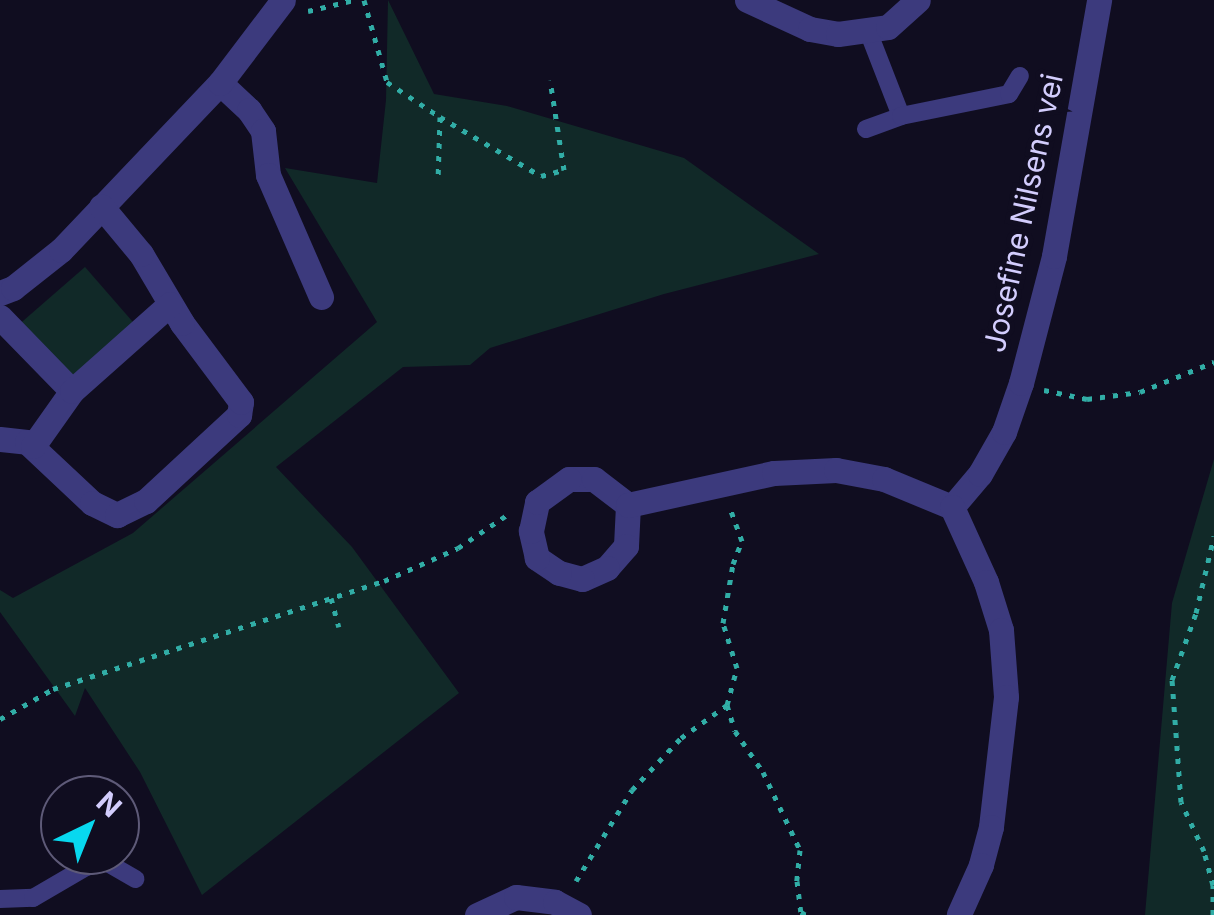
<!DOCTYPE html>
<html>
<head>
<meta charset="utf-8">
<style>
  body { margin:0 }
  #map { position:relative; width:1214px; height:915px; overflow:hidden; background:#100d20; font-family:Inter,sans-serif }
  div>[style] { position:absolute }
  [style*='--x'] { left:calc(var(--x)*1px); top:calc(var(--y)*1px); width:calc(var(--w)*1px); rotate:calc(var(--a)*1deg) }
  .green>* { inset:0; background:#112928; transform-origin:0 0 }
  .path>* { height:5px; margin-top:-2.5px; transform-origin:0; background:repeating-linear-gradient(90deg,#31ada6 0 5px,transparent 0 13px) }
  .lane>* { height:18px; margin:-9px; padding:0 9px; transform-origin:9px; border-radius:9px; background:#3c3a7d }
  .street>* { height:25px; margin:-12.5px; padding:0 12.5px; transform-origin:12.5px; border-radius:12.5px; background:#3c3a7d }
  span { translate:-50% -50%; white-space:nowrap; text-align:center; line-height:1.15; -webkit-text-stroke:10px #100d20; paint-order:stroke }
  .street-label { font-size:30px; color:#d3cdfd }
  .north { position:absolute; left:40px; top:775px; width:100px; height:100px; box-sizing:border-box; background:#100d20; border:2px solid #5e5a78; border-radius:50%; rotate:43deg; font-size:28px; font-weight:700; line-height:40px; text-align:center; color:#d3cdfd }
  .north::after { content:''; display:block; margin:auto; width:35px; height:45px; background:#08d8ef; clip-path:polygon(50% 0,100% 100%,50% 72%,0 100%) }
</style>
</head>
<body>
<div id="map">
  <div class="green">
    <i style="clip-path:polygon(388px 0,434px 94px,507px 106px,684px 158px,819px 254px,664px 294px,490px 348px,470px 365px,403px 367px,276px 467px,352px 547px,459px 693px,202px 895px,140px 772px,85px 688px,75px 716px,0 612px,0 590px,13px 598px,133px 533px,377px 322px,285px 168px,377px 183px,386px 100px)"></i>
    <i style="left:85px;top:267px;width:74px;height:86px;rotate:49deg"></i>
    <i style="clip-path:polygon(1214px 459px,1214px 915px,1145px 915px,1172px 603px)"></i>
  </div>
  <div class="path">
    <i style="--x:364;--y:0;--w:85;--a:74.3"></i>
    <i style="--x:387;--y:82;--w:64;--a:33.4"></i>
    <i style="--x:440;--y:117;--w:62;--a:91.8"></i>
    <i style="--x:308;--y:11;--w:47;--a:-13.4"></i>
    <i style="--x:440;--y:117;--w:117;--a:30.3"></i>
    <i style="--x:541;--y:176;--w:24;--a:-15"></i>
    <i style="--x:564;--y:170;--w:91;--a:-98.8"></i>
    <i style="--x:1044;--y:390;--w:44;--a:11.8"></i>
    <i style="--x:1087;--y:399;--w:53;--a:-7.5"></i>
    <i style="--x:1140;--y:392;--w:80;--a:-22.1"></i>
    <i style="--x:331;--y:598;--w:30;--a:75"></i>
    <i style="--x:727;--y:705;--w:27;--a:73"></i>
    <i style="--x:735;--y:731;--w:50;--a:55.7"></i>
    <i style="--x:763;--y:772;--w:86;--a:64.6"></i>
    <i style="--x:800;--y:850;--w:31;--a:96"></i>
    <i style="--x:797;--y:881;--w:31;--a:83"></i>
    <i style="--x:801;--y:912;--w:6;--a:31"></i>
    <i style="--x:0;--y:719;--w:61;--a:-29.5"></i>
    <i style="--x:53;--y:689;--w:348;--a:-18.1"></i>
    <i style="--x:384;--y:581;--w:81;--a:-24"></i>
    <i style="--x:458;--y:548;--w:59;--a:-34"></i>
    <i style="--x:576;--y:881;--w:107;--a:-58.4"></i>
    <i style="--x:632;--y:790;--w:71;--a:-46.7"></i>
    <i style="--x:681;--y:738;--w:57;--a:-35.7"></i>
    <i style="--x:727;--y:705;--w:38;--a:-75"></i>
    <i style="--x:737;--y:668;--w:47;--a:-107.3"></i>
    <i style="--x:723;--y:623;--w:60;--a:-80.4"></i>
    <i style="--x:733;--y:564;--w:25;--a:-69"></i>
    <i style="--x:742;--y:541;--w:35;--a:-110"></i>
    <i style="--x:1213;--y:915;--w:30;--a:-90"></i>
    <i style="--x:1213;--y:885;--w:35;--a:-105"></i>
    <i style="--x:1204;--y:851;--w:54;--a:-115.1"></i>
    <i style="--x:1181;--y:802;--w:122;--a:-94.2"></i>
    <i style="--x:1172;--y:680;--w:71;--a:-70.3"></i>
    <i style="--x:1196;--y:613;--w:79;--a:-76.8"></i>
  </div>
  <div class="lane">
    <i style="--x:868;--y:31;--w:91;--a:68.8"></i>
    <i style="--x:866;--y:129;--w:37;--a:-20"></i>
    <i style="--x:901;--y:116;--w:110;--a:-11.5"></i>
    <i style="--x:1009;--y:94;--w:21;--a:-59"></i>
    <i style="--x:0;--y:899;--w:33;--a:-2"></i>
    <i style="--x:33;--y:898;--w:61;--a:-30.3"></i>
    <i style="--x:86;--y:867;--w:21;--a:-14"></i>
    <i style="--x:106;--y:862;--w:34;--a:30"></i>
  </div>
  <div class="street">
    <i style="--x:747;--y:0;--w:69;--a:24.7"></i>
    <i style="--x:810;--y:29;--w:28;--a:10"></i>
    <i style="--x:838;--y:34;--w:50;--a:-8"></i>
    <i style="--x:888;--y:27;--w:40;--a:-42"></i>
    <i style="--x:220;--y:83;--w:40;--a:43"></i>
    <i style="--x:249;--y:110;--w:25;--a:56"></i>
    <i style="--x:263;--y:131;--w:44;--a:83.5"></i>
    <i style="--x:268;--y:175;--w:133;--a:66.5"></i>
    <i style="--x:0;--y:293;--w:14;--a:-21"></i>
    <i style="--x:13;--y:288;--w:61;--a:-38.4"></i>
    <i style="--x:61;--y:250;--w:231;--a:-46.4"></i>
    <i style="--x:220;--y:83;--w:104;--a:-52.8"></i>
    <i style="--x:0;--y:317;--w:103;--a:45.8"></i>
    <i style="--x:0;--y:439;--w:27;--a:6"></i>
    <i style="--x:27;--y:442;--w:89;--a:43.2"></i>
    <i style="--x:92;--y:503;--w:28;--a:26"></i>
    <i style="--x:117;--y:515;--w:32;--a:-26"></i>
    <i style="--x:146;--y:501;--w:127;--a:-42.8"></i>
    <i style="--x:239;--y:415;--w:13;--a:-81"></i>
    <i style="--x:241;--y:402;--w:99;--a:-126.8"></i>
    <i style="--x:182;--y:323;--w:80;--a:-120.7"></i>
    <i style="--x:141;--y:254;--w:62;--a:-129.8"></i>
    <i style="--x:33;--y:446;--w:67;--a:-54.7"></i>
    <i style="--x:72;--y:391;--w:131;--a:-41.6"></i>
    <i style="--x:569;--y:479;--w:25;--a:0"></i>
    <i style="--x:594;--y:479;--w:43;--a:37.4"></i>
    <i style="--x:628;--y:505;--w:41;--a:92.8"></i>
    <i style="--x:626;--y:546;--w:29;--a:131"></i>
    <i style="--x:607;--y:568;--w:27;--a:156"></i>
    <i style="--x:582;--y:579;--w:24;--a:-165"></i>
    <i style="--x:559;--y:573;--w:27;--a:-146"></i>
    <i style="--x:537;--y:558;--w:28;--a:-103"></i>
    <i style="--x:531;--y:531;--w:30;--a:-78"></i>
    <i style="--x:537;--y:502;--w:39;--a:-36"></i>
    <i style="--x:628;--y:505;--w:149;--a:-12.4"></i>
    <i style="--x:774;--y:473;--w:62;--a:-2.8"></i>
    <i style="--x:836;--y:470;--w:49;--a:10.6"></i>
    <i style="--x:884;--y:479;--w:74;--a:22.4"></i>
    <i style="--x:952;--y:507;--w:43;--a:-49.7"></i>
    <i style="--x:980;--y:474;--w:48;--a:-60.3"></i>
    <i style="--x:1004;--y:432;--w:52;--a:-70.9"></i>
    <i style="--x:1021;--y:383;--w:131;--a:-75.4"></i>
    <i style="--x:1054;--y:256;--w:260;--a:-80"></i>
    <i style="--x:952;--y:507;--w:82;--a:65.6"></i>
    <i style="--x:986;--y:582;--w:50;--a:72.6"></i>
    <i style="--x:1001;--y:630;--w:67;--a:85.7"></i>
    <i style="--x:1006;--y:697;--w:131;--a:96.6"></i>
    <i style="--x:991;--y:827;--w:39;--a:105"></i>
    <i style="--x:981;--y:865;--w:54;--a:114.2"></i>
    <i style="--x:477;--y:915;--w:43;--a:-24.8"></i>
    <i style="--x:516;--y:897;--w:39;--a:7"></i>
    <i style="--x:555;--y:902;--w:27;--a:28"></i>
  </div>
  <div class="street-label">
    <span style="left:1023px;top:213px;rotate:-78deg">Josefine Nilsens vei</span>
  </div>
  <div class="north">N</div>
</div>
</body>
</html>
